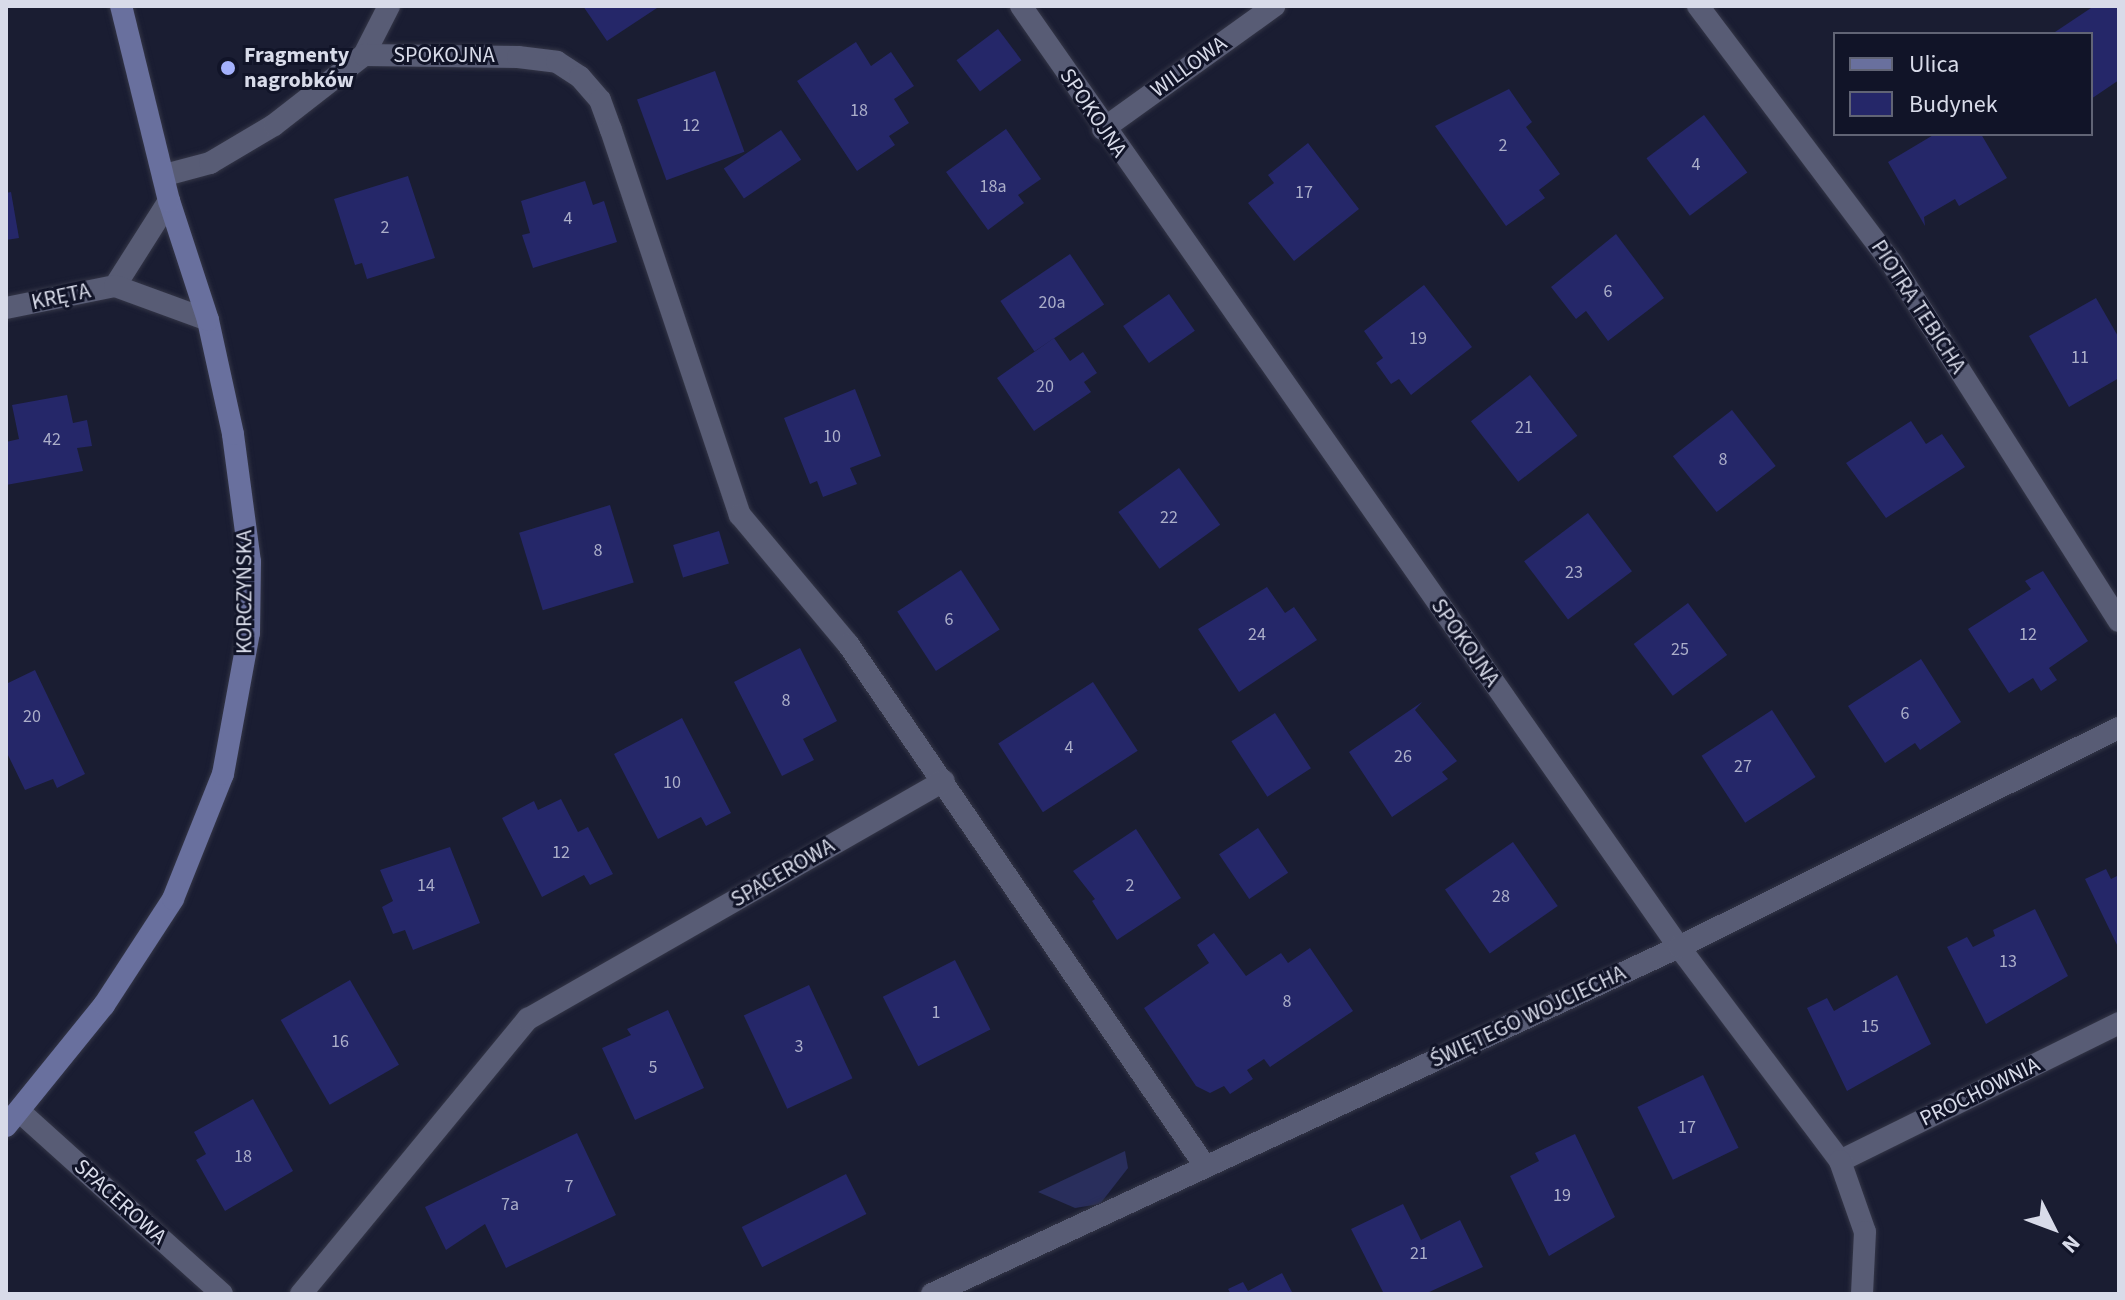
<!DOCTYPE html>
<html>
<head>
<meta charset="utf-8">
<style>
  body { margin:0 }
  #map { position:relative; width:2125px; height:1300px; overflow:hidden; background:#1a1d32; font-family:"Source Sans 3",sans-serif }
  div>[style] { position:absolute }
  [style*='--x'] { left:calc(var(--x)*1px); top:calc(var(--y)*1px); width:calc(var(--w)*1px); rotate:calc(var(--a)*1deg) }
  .green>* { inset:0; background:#292e5c }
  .building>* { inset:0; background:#252769; transform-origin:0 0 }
  .roads { filter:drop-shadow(0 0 2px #343647) drop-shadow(0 0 2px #343647) }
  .service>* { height:22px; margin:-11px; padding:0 11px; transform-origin:11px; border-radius:11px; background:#585c75 }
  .minor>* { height:22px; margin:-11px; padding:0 11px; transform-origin:11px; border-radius:11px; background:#585c75 }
  .secondary>* { height:22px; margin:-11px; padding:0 11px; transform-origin:11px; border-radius:11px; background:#69709e }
  .dots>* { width:22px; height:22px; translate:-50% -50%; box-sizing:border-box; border:4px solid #111428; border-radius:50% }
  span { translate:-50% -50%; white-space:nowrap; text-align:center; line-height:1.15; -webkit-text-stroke:6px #111428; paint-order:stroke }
  .number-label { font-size:18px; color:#abaec9 }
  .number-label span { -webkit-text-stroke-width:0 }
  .poi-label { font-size:22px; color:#d8dbe9; font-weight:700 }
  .left { translate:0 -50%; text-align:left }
  .street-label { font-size:22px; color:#d8dbe9 }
  .frame { position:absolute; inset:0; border:8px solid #d8dbe9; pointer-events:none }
  .legend { position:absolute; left:1833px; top:32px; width:260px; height:104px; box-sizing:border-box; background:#111428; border:2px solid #616475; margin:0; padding:10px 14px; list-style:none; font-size:24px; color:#d8dbe9 }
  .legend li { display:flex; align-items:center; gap:16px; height:40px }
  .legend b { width:40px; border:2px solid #616475 }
  .north { position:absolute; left:2013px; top:1188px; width:80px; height:80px; -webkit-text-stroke:6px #111428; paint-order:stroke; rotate:132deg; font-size:22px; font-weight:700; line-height:32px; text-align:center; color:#d8dbe9 }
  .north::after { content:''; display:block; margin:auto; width:28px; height:36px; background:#d8dbe9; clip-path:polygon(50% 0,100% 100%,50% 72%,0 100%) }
</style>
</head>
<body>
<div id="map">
  <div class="green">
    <i style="clip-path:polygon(1125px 1151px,1128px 1168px,1100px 1204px,1075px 1208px,1038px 1192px)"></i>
  </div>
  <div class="building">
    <i style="clip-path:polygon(583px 6px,660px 6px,607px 41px)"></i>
    <i style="clip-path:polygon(2094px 6px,2119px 8px,2119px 80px,2091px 99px,2091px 34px,2052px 34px)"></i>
    <i style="left:998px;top:29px;width:39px;height:52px;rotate:53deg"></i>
    <i style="clip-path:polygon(856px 42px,871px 66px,891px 52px,914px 86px,894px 99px,909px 123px,889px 136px,895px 145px,857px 171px,797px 81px)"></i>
    <i style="left:715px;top:71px;width:86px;height:83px;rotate:70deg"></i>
    <i style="clip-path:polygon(1509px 89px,1532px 122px,1526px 127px,1560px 174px,1539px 190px,1545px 198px,1506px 226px,1435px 126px)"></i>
    <i style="left:1704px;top:115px;width:72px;height:72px;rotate:53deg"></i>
    <i style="clip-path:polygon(1006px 129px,1041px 179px,1018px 195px,1024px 203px,988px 230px,946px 172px)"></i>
    <i style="left:781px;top:130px;width:36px;height:69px;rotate:56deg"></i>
    <i style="clip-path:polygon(1935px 134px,1981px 134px,2007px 178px,1959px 206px,1955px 199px,1924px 217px,1925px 226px,1888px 162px)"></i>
    <i style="clip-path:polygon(1308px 143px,1359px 209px,1294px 261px,1248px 203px,1274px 183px,1268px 175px)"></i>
    <i style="clip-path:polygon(408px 176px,435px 258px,367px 279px,362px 263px,355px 265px,334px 199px)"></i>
    <i style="clip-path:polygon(585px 181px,593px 205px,604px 201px,617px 242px,533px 268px,522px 235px,530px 233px,521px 201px)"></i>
    <i style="clip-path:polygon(11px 192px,19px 238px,6px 240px,6px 193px)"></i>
    <i style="clip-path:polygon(1616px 234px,1664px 298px,1608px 341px,1586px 311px,1576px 319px,1551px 287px)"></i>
    <i style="left:1070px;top:254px;width:61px;height:84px;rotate:56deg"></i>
    <i style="clip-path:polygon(1424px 285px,1472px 347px,1411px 395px,1399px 379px,1391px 384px,1376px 363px,1383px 358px,1364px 331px)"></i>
    <i style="left:1169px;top:294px;width:45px;height:56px;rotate:55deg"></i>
    <i style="clip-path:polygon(2096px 298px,2119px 338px,2119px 378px,2069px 407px,2029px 336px)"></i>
    <i style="clip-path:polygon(1054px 338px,1070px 361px,1083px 352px,1097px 373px,1084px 382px,1091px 392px,1034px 431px,997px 378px)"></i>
    <i style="left:1530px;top:375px;width:77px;height:75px;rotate:52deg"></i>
    <i style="clip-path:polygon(855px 389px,881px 456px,850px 468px,857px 484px,823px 497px,817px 481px,810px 484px,784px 418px)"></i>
    <i style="clip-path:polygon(67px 395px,73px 423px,87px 420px,92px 446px,77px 448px,83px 471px,6px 485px,6px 442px,19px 439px,12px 405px)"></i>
    <i style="left:1732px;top:410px;width:71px;height:75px;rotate:52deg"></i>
    <i style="clip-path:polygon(1911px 421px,1926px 444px,1942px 434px,1965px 467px,1886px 518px,1846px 463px)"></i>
    <i style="left:1179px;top:468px;width:70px;height:75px;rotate:54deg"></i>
    <i style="left:610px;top:505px;width:81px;height:95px;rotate:73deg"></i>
    <i style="left:1588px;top:513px;width:73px;height:80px;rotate:53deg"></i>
    <i style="left:719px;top:531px;width:34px;height:48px;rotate:73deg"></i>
    <i style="left:961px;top:570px;width:71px;height:76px;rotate:57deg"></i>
    <i style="clip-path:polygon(2043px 571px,2088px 641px,2049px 668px,2057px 680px,2041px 691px,2033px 678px,2009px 693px,1968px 629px,2031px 589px,2025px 581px)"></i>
    <i style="clip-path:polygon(1267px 587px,1285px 613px,1294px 607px,1317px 640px,1239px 692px,1198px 629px)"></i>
    <i style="left:1688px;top:603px;width:65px;height:68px;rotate:53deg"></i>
    <i style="clip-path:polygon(800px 648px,837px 721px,803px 739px,814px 760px,782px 776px,734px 682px)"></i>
    <i style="clip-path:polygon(1921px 659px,1961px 722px,1920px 750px,1915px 743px,1885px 763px,1848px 706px)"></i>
    <i style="clip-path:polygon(35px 670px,85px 774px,57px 788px,53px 779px,25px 790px,6px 751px,6px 684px)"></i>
    <i style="left:1093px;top:682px;width:82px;height:113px;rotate:57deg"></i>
    <i style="clip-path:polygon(1422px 702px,1415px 710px,1457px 761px,1442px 772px,1448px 779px,1392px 817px,1349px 752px)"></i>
    <i style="left:1772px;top:710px;width:80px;height:84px;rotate:57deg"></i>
    <i style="left:1275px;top:713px;width:66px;height:52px;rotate:57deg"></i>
    <i style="clip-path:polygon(682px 718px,731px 813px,706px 826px,701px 817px,658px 839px,614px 754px)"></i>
    <i style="clip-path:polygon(561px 799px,578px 832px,588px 827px,613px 874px,590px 885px,584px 875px,542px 897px,502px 818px,534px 801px,538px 810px)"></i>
    <i style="left:1258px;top:828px;width:54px;height:47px;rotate:56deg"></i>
    <i style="clip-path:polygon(1136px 829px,1181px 898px,1117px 940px,1092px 901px,1095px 899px,1073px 871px)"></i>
    <i style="left:1513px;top:842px;width:78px;height:83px;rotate:55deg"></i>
    <i style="clip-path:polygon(450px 847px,480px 923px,413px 950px,405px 930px,393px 934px,382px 907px,393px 901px,380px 870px)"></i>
    <i style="clip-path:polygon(2106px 869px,2111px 879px,2119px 875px,2119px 949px,2085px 879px)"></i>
    <i style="clip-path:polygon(2035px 909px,2068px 976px,1986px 1024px,1947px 947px,1967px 937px,1973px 947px,1995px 936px,1993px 930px)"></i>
    <i style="clip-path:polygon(1214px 933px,1246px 976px,1281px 953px,1288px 963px,1310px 948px,1353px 1011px,1270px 1067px,1264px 1059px,1247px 1070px,1253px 1079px,1230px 1094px,1224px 1086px,1210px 1093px,1196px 1086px,1144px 1008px,1209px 963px,1197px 945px)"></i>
    <i style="left:955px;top:960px;width:78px;height:81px;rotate:63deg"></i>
    <i style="clip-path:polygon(1897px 975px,1931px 1044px,1847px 1091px,1807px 1008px,1827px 998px,1834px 1011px)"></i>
    <i style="left:350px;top:980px;width:98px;height:80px;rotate:60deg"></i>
    <i style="left:809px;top:985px;width:103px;height:72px;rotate:65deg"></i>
    <i style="clip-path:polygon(668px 1010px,704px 1088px,635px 1120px,602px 1048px,631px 1035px,627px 1029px)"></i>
    <i style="left:1703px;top:1075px;width:81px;height:73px;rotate:64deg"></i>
    <i style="clip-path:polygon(253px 1099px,293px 1171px,225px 1211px,196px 1160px,206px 1154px,194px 1132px)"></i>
    <i style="clip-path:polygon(577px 1133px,616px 1215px,506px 1268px,485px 1224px,446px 1250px,425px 1207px)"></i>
    <i style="clip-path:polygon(1575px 1134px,1615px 1217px,1549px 1256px,1510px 1176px,1539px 1161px,1535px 1153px)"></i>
    <i style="left:846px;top:1174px;width:45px;height:117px;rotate:63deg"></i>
    <i style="clip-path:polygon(1403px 1204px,1421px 1240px,1460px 1220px,1483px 1267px,1425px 1294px,1384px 1294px,1351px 1229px)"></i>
    <i style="clip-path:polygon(1282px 1273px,1293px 1294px,1231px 1294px,1228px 1289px,1243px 1282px,1248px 1291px)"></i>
  </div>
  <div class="roads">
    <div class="service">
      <i style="--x:1840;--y:1161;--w:311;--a:-26.3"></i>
    </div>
    <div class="minor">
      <i style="--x:1021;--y:6;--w:1148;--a:55.04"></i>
      <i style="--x:1679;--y:947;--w:268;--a:53"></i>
      <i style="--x:1840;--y:1161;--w:75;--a:70.6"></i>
      <i style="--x:1865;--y:1232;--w:62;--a:92.8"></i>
      <i style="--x:1698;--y:6;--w:321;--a:53"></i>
      <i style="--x:1891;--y:262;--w:425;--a:57.6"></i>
      <i style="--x:364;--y:55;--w:55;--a:-63"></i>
      <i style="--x:1103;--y:129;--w:211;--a:-35.7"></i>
      <i style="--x:165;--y:175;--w:47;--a:-14.9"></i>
      <i style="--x:210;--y:163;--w:74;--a:-30.7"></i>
      <i style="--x:274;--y:125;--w:114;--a:-37.9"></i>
      <i style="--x:364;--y:55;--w:154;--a:0.7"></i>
      <i style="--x:518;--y:57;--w:39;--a:7"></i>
      <i style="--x:557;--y:62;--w:27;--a:33"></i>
      <i style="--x:580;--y:77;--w:30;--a:49"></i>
      <i style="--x:600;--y:100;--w:32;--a:70"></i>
      <i style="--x:611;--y:130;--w:406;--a:71.5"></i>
      <i style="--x:740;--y:515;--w:168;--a:50.1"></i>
      <i style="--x:848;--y:644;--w:632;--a:55.63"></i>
      <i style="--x:115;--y:286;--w:101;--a:-57.6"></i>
      <i style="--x:6;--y:308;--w:111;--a:-11.4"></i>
      <i style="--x:115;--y:286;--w:99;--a:20.1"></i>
      <i style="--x:19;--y:1111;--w:273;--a:42"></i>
      <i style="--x:301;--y:1294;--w:357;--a:-50.5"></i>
      <i style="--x:528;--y:1019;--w:479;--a:-29.8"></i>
      <i style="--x:932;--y:1294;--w:824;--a:-24.92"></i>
      <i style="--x:1679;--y:947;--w:491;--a:-26.5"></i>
    </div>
    <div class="secondary">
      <i style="--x:6;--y:1126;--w:156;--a:-51"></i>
      <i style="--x:104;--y:1005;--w:126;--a:-56.9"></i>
      <i style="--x:173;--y:899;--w:135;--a:-68.2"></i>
      <i style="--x:223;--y:774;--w:143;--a:-79.6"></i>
      <i style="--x:249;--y:633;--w:71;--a:-89.2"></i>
      <i style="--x:250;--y:562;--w:129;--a:-97.6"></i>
      <i style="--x:233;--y:434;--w:117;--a:-102.4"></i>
      <i style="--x:208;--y:320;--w:125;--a:-108.1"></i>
      <i style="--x:169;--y:201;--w:201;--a:-103.8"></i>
    </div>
  </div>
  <div class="dots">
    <i style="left:228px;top:68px;background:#a4b1fc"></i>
  </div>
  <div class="number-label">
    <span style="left:859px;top:111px">18</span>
    <span style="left:691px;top:126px">12</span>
    <span style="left:1503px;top:146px">2</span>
    <span style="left:1696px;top:165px">4</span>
    <span style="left:993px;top:187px">18a</span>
    <span style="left:1304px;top:193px">17</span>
    <span style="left:568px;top:219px">4</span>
    <span style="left:385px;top:228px">2</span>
    <span style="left:1608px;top:292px">6</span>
    <span style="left:1052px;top:303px">20a</span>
    <span style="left:1418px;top:339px">19</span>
    <span style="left:2080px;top:358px">11</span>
    <span style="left:1045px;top:387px">20</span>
    <span style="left:1524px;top:428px">21</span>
    <span style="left:832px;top:437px">10</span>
    <span style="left:52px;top:440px">42</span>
    <span style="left:1723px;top:460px">8</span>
    <span style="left:1169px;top:518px">22</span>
    <span style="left:598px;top:551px">8</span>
    <span style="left:1574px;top:573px">23</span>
    <span style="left:949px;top:620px">6</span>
    <span style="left:1257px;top:635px">24</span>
    <span style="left:2028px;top:635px">12</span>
    <span style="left:1680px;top:650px">25</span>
    <span style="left:786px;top:701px">8</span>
    <span style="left:1905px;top:714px">6</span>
    <span style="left:32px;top:717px">20</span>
    <span style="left:1069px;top:748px">4</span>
    <span style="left:1403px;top:757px">26</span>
    <span style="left:1743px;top:767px">27</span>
    <span style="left:672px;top:783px">10</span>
    <span style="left:561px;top:853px">12</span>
    <span style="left:426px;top:886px">14</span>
    <span style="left:1130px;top:886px">2</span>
    <span style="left:1501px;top:897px">28</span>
    <span style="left:2008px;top:962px">13</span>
    <span style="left:1287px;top:1002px">8</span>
    <span style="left:936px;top:1013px">1</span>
    <span style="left:1870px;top:1027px">15</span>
    <span style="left:340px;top:1042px">16</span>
    <span style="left:799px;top:1047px">3</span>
    <span style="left:653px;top:1068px">5</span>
    <span style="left:1687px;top:1128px">17</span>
    <span style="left:243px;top:1157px">18</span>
    <span style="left:569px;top:1187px">7</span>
    <span style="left:1562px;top:1196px">19</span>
    <span style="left:510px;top:1205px">7a</span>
    <span style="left:1419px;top:1254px">21</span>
  </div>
  <div class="poi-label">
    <span class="left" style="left:244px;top:68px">Fragmenty<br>nagrobków</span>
  </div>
  <div class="street-label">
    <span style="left:444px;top:56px">SPOKOJNA</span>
    <span style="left:1189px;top:67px;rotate:-36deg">WILLOWA</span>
    <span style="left:1093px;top:113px;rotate:56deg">SPOKOJNA</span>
    <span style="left:61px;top:297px;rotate:-12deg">KRĘTA</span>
    <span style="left:1918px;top:307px;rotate:57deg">PIOTRA TEBICHA</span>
    <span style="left:245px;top:592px;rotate:-90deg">KORCZYŃSKA</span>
    <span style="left:1465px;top:643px;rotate:55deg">SPOKOJNA</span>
    <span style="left:783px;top:873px;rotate:-30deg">SPACEROWA</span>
    <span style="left:1528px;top:1017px;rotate:-25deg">ŚWIĘTEGO WOJCIECHA</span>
    <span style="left:1980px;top:1092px;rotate:-26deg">PROCHOWNIA</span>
    <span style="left:120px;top:1202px;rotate:42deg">SPACEROWA</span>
  </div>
  <div class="frame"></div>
  <ul class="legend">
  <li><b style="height:10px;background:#69709e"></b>Ulica</li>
  <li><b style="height:22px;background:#252769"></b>Budynek</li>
  </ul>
  <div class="north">N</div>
</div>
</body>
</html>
